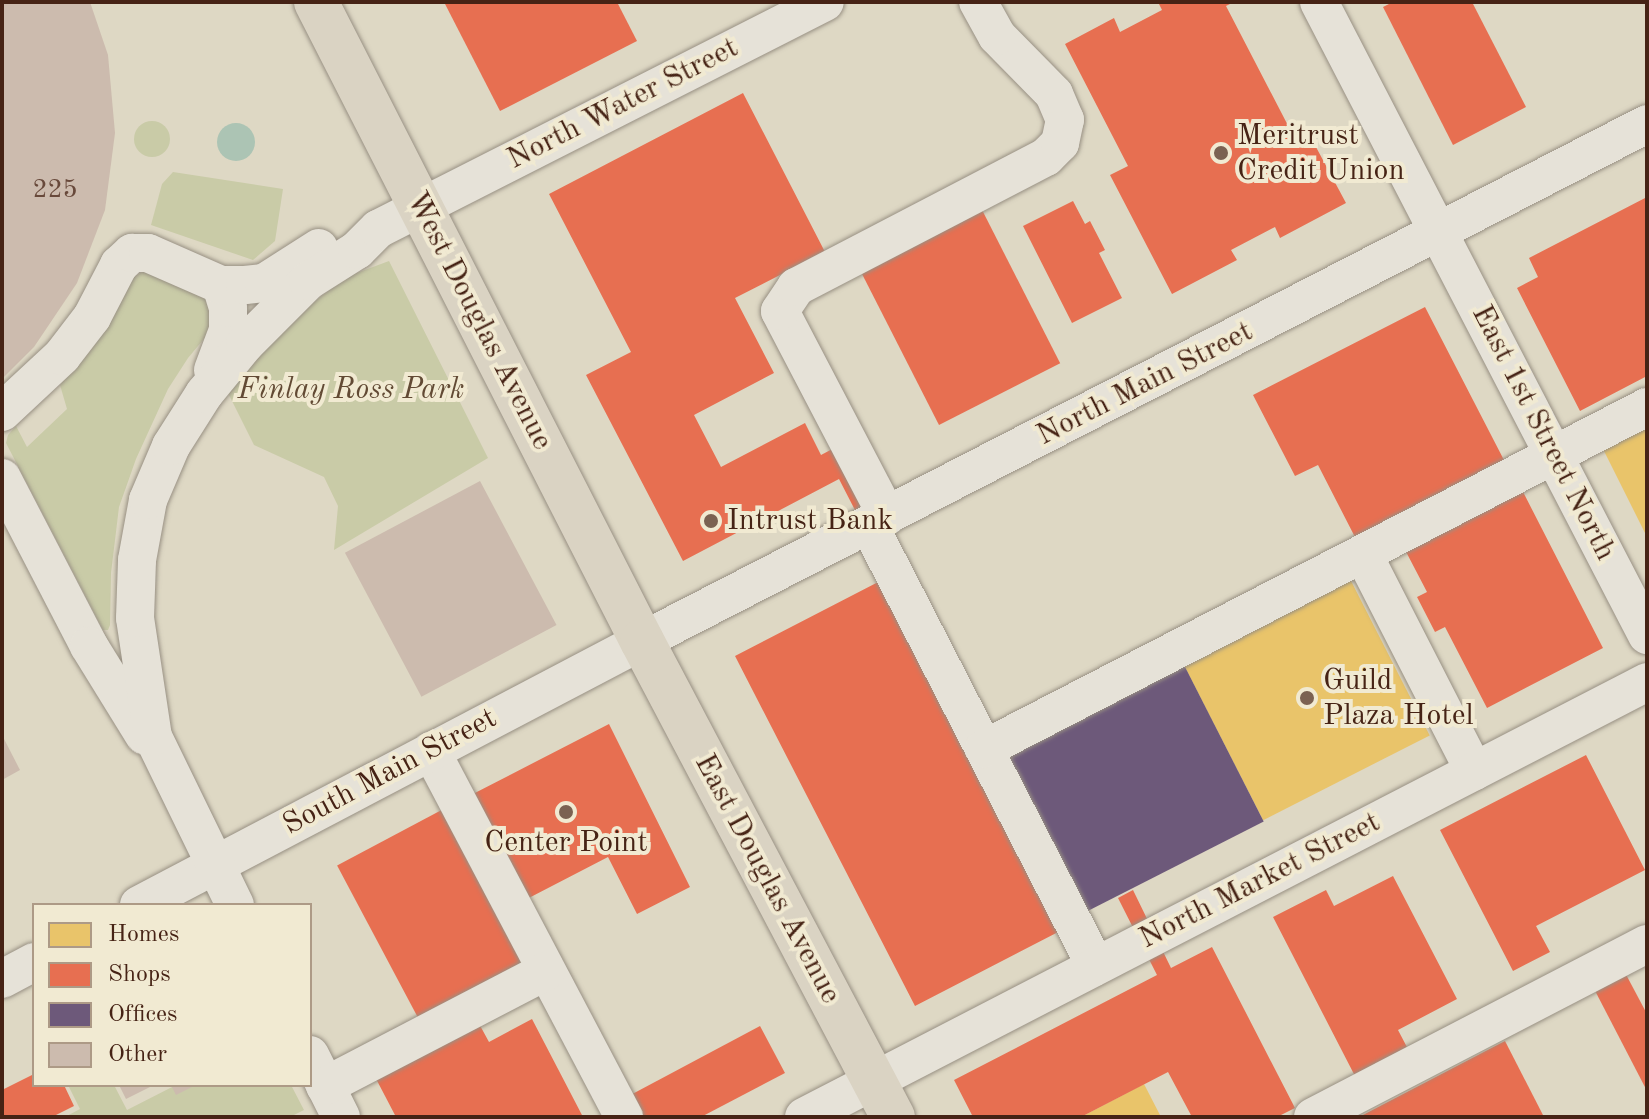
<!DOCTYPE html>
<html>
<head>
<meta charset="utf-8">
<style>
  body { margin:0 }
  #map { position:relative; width:1649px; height:1119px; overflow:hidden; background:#ded8c4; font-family:"Old Standard TT",serif }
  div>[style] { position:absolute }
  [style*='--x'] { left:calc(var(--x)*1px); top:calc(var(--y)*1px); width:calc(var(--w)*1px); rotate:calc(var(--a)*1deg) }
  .green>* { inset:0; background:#c9cba7 }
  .round { border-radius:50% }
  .water>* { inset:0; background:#acc4b4 }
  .homes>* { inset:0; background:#e9c46a; transform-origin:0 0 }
  .shops>* { inset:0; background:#e76f51; transform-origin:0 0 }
  .offices>* { inset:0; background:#6d597a; transform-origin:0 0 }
  .building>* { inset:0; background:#ccbbae; transform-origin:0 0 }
  .roads { filter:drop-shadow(0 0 2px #989083) drop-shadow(0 0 2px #989083) }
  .minor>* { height:38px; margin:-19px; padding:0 19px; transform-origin:19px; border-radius:19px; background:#e6e2d8 }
  .major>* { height:44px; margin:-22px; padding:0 22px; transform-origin:22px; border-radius:22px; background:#dad3c3 }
  .dots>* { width:22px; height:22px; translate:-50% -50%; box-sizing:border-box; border:4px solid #f1ead2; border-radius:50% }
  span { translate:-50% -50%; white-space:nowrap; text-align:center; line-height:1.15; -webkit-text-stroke:8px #f1ead2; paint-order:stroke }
  .number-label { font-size:26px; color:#68493b }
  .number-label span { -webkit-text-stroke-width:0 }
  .street-label { font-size:30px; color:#462315 }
  .poi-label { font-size:30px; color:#462315 }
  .left { translate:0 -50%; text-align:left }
  .park-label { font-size:30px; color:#624a34; font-style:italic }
  .frame { position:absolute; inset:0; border:4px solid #462315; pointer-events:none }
  .legend { position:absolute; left:32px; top:903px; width:280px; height:184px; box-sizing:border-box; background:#f1ead2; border:2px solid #ad9a86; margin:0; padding:10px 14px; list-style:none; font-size:24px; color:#462315 }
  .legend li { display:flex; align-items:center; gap:16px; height:40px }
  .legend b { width:40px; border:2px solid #ad9a86 }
</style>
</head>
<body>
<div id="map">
  <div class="green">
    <i class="round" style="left:134px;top:121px;width:36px;height:36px"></i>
    <i style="clip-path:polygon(173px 172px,283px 189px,275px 241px,253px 260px,151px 225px,162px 184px)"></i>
    <i style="clip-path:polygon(389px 261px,488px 458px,334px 550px,338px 506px,324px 477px,254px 445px,226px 389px,287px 323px,346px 277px)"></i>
    <i style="clip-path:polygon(150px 267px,207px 289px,218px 322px,188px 358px,168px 389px,136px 459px,119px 507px,111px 573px,110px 625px,108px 630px,103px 630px,6px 443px,8px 435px,16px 426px,27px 447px,67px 409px,60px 385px,101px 336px,134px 277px)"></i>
    <i style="clip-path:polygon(68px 1085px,114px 1085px,127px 1110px,176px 1085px,291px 1085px,304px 1110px,290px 1117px,65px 1117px,80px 1109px)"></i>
  </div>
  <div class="water">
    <i class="round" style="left:217px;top:123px;width:38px;height:38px"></i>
  </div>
  <div class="homes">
    <i style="clip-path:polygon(1647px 419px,1647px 537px,1600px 443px)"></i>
    <i style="left:1348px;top:575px;width:180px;height:187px;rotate:63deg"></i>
    <i style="clip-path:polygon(1144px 1084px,1161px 1117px,1081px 1117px)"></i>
  </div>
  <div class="shops">
    <i style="clip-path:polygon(444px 2px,617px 2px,637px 41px,500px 111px)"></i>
    <i style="clip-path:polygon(1158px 2px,1234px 2px,1226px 6px,1296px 141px,1309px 134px,1346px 203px,1280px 238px,1275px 227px,1231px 250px,1237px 260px,1172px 294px,1110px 175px,1128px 166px,1065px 44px,1114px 18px,1120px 32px,1162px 10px)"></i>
    <i style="clip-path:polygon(1393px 2px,1472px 2px,1526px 107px,1453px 145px,1383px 7px)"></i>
    <i style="clip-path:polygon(743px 93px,825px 252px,735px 298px,774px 373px,694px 415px,721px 467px,805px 423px,821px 455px,838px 446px,1064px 929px,915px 1006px,735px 656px,884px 579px,891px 580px,839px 479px,683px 561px,586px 375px,631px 352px,549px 194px)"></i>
    <i style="clip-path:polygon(1647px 197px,1647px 376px,1580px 411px,1517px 288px,1538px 277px,1529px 258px)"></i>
    <i style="clip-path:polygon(1073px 201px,1085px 224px,1090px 221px,1105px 250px,1099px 253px,1122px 298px,1072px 323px,1023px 226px)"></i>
    <i style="left:978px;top:202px;width:181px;height:136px;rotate:63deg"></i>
    <i style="clip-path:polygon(1425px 307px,1506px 464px,1357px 541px,1318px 465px,1295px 476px,1253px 395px)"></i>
    <i style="clip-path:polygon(1520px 486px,1603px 648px,1487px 708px,1445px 627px,1435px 632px,1417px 597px,1427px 592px,1403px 546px)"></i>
    <i style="clip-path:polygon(609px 724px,690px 887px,637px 914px,608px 857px,523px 901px,469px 796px)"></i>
    <i style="clip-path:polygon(1586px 755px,1645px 870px,1536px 926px,1550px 952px,1513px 971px,1440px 830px)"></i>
    <i style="left:451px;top:805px;width:184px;height:129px;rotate:62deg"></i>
    <i style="clip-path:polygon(1393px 876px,1457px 999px,1398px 1030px,1409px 1051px,1356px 1078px,1273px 917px,1326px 890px,1334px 906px)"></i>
    <i style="clip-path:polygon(1133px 890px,1171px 968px,1212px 947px,1295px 1108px,1277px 1117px,1192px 1117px,1168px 1072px,1081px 1117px,973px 1117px,954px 1080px,1157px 975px,1118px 898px)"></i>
    <i style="clip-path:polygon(1622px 967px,1647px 1014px,1647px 1091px,1591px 983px)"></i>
    <i style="clip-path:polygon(532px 1019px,583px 1117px,396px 1117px,373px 1073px,477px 1020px,489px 1042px)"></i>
    <i style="clip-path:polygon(760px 1026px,785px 1073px,701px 1117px,633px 1117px,623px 1099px)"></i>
    <i style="clip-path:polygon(1505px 1041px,1544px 1117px,1359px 1117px,1501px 1043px)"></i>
    <i style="clip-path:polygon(34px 1074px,34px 1085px,64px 1085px,74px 1106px,52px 1117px,2px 1117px,2px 1090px)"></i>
  </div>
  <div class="offices">
    <i style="left:1182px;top:661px;width:180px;height:203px;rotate:63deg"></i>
  </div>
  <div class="building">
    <i style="clip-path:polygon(2px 2px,90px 2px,108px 55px,115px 133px,105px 210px,77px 283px,34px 347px,2px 379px)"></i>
    <i style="left:480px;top:481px;width:163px;height:153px;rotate:62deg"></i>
    <i style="clip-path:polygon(2px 735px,20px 770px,2px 780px)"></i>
    <i style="clip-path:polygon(119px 1085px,154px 1085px,126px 1099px)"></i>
    <i style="clip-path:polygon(171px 1085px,196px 1085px,176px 1095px)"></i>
  </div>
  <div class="roads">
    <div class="minor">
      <i style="--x:1319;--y:2;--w:713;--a:62.61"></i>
      <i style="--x:213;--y:370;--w:43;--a:-69.4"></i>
      <i style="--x:228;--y:330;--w:22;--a:-90"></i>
      <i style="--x:228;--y:308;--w:24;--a:-107"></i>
      <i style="--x:2;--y:412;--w:82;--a:-43"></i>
      <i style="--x:62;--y:356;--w:49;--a:-52.4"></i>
      <i style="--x:92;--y:317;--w:59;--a:-62.6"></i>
      <i style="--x:119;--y:265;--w:18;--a:-43"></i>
      <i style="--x:132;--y:253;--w:16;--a:0"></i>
      <i style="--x:148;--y:253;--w:80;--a:23.7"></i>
      <i style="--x:221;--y:285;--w:24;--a:0"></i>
      <i style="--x:245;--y:285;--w:19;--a:-6"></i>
      <i style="--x:264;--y:283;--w:65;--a:-32.5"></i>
      <i style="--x:2;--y:478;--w:189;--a:62.6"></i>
      <i style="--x:89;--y:646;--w:105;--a:58.3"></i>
      <i style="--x:887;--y:516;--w:231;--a:-117.6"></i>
      <i style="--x:780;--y:311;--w:29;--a:-56"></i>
      <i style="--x:796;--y:287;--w:282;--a:-27.5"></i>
      <i style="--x:1046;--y:157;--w:20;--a:-45"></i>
      <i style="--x:1060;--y:143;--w:24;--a:-78"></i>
      <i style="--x:1065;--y:120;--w:28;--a:-113"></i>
      <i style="--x:1054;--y:94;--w:81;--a:-134.5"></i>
      <i style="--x:997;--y:36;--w:39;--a:-119"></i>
      <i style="--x:869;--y:525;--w:496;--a:62.8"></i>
      <i style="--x:1363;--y:554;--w:244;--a:62.9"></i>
      <i style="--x:984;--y:749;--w:746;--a:-27.29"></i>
      <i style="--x:431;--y:751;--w:414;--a:62.2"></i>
      <i style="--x:139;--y:905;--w:568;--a:-27.69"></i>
      <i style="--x:642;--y:641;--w:1130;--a:-27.22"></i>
      <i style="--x:235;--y:905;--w:187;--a:-116"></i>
      <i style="--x:153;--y:737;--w:120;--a:-98.6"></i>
      <i style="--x:135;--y:618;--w:58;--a:-88"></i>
      <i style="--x:137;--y:560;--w:61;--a:-79.6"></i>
      <i style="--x:148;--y:500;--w:59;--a:-66.9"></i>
      <i style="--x:171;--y:446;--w:62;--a:-57.6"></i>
      <i style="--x:204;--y:394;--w:65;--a:-50.6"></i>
      <i style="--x:245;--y:344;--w:89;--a:-45"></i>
      <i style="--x:308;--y:281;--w:58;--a:-32.3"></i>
      <i style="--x:357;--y:250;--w:30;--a:-45"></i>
      <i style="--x:378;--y:229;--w:501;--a:-26.92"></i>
      <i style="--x:2;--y:979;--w:36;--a:-28"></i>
      <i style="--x:310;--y:1055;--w:69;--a:63.4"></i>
      <i style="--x:325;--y:1086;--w:249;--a:-27.5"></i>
      <i style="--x:804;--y:1117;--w:949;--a:-27.29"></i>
      <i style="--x:1313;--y:1117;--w:376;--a:-27.4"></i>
    </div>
    <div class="major">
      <i style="--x:316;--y:2;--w:717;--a:62.97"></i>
      <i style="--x:642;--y:641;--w:538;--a:62.2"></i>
    </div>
  </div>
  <div class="dots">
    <i style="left:1221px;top:153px;background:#7b6252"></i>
    <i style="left:711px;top:521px;background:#7b6252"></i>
    <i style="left:1307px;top:698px;background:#7b6252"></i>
    <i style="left:566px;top:812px;background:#7b6252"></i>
  </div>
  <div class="number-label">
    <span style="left:55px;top:191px">225</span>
  </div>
  <div class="street-label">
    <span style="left:623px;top:104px;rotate:-27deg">North Water Street</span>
    <span style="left:479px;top:321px;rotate:63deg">West Douglas Avenue</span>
    <span style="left:1145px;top:384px;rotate:-27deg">North Main Street</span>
    <span style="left:1543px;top:433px;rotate:63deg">East 1st Street North</span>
    <span style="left:390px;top:772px;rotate:-28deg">South Main Street</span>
    <span style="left:767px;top:879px;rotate:62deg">East Douglas Avenue</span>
    <span style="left:1260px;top:881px;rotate:-27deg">North Market Street</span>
  </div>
  <div class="poi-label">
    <span class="left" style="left:1237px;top:153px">Meritrust<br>Credit Union</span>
    <span class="left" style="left:727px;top:521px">Intrust Bank</span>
    <span class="left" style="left:1323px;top:698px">Guild<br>Plaza Hotel</span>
    <span style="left:566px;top:843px">Center Point</span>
  </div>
  <div class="park-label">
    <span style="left:351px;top:390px">Finlay Ross Park</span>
  </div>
  <div class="frame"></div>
  <ul class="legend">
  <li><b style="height:22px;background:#e9c46a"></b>Homes</li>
  <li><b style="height:22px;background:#e76f51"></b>Shops</li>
  <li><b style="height:22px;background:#6d597a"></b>Offices</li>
  <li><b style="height:22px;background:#ccbbae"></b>Other</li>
  </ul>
</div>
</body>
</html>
